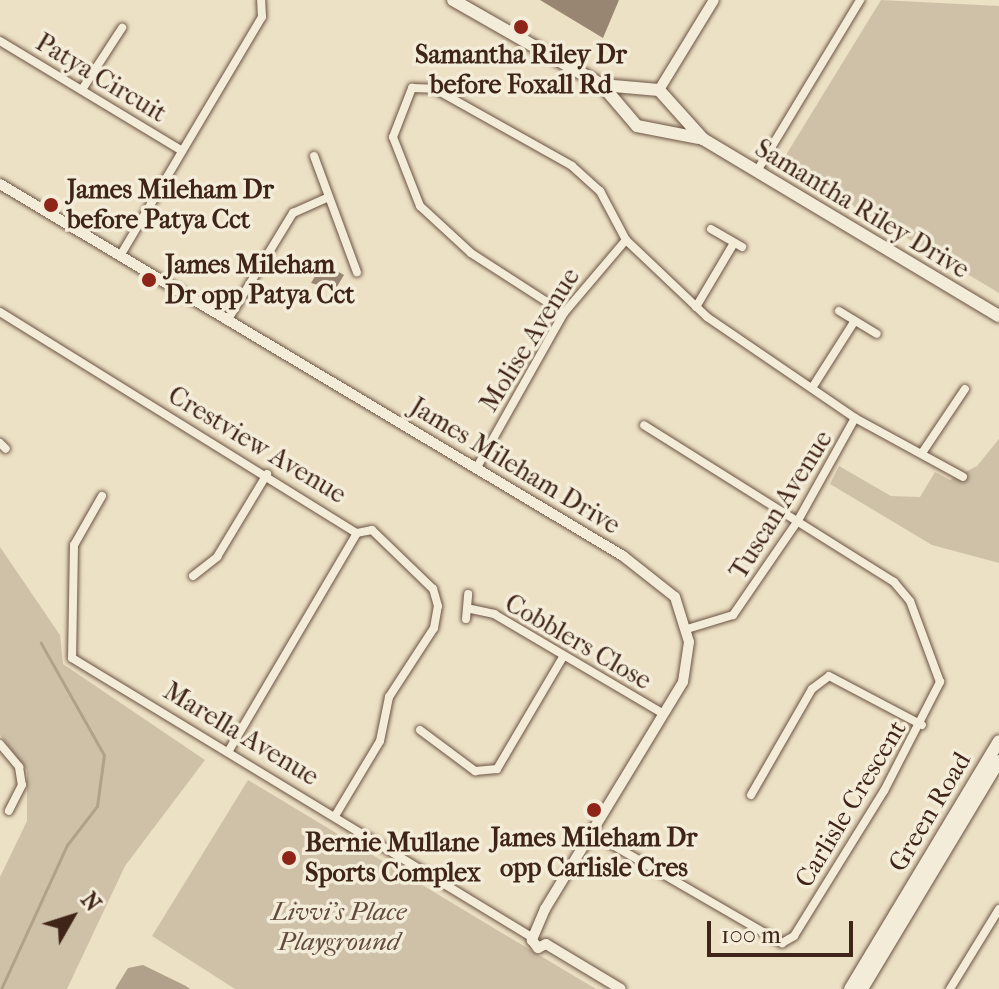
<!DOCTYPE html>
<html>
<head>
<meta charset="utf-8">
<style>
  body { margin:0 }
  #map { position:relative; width:999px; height:989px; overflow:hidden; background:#ede1c5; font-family:"IM FELL French Canon",serif }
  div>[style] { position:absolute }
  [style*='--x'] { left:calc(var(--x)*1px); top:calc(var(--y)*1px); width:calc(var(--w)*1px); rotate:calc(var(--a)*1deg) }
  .green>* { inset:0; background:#cfc1a8 }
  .water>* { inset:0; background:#b2a18a }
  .stream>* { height:3px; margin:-1.5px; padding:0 1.5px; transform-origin:1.5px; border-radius:1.5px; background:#b2a18a }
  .building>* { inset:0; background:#998672 }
  .roads { filter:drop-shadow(0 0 2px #6a5343) drop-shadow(0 0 2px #6a5343) }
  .minor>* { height:8px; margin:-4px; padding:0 4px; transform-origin:4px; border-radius:4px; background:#f3ecd9 }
  .tertiary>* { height:10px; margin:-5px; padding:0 5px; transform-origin:5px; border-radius:5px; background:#f3ecd9 }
  .secondary>* { height:12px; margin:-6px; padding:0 6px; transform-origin:6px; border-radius:6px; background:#f3ecd9 }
  .dots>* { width:22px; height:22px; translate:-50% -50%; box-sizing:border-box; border:4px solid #f3ecd9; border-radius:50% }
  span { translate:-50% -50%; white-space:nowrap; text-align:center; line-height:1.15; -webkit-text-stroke:7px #f3ecd9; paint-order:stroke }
  .poi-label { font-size:26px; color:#3f2418; font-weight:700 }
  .left { translate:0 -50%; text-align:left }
  .street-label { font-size:26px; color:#3f2418 }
  .park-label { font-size:26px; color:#634b3c; font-style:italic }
  .north { position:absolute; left:32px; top:877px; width:80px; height:80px; -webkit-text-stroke:6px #f3ecd9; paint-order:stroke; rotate:51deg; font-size:22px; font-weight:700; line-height:32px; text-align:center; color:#3f2418 }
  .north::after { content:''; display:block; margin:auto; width:28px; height:36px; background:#3f2418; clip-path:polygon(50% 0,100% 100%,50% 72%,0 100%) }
  .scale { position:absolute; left:707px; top:921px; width:146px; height:36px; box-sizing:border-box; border:4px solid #3f2418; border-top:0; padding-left:10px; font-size:24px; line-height:28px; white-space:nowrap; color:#3f2418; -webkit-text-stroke:6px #f3ecd9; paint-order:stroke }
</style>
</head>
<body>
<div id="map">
  <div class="green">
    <i style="clip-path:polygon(881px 0,999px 6px,999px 293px,781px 163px)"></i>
    <i style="clip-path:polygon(999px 439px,999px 563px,932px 545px,830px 484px,839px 466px,891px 496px,920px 497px,935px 472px,950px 480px,977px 466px)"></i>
    <i style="clip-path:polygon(0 547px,60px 635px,63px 664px,205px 760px,125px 866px,67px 989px,0 989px,0 877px,27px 821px,27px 770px,0 735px)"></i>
    <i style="clip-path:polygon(248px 780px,507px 936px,596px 989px,235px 989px,152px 936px)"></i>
  </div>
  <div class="water">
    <i style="clip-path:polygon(143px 965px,186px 986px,190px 989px,115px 989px,128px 968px)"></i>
  </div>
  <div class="stream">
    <i style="--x:1;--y:989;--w:158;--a:-65.4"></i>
    <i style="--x:67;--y:845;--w:49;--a:-52.4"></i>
    <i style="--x:97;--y:806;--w:51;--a:-82.2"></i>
    <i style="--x:104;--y:755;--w:129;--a:-119.4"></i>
  </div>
  <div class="building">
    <i style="clip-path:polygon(540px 0,619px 0,603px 38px)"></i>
    <i style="clip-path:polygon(323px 263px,344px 275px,335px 290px,311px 283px)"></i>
  </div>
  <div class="roads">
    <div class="minor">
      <i style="--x:0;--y:41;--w:211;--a:31.1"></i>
      <i style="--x:83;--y:88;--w:72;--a:-57"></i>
      <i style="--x:314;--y:156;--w:124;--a:69.7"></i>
      <i style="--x:757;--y:171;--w:200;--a:-58.9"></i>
      <i style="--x:711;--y:229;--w:36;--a:30"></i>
      <i style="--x:120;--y:256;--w:278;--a:-59.3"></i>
      <i style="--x:262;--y:17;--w:17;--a:-93"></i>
      <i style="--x:696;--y:307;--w:74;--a:-59.3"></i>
      <i style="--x:839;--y:311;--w:44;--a:31.2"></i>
      <i style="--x:0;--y:312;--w:420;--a:31.8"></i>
      <i style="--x:357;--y:533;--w:254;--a:120.5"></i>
      <i style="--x:564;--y:313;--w:111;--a:-147.2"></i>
      <i style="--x:471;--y:253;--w:69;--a:-137.3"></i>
      <i style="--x:420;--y:206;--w:74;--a:-111.4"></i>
      <i style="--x:393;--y:137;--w:53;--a:-68.8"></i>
      <i style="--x:412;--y:88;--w:23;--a:2"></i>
      <i style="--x:435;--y:89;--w:157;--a:29.3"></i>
      <i style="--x:572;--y:166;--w:38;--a:42"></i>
      <i style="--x:600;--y:191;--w:55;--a:62"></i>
      <i style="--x:626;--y:240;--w:112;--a:43.5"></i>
      <i style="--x:707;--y:317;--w:179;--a:34.3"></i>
      <i style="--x:855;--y:418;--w:119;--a:119.1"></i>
      <i style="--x:797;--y:522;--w:113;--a:124.5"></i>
      <i style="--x:733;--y:615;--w:48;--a:163.1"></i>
      <i style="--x:227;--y:321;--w:127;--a:-58.6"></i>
      <i style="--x:293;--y:213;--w:39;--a:-24"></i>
      <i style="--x:812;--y:388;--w:78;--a:-57.5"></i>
      <i style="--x:855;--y:418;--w:123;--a:28.6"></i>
      <i style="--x:0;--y:443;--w:8;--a:45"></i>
      <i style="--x:922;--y:453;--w:77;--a:-56.1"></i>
      <i style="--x:476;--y:469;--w:179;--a:-60.6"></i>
      <i style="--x:564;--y:313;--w:96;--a:-49.7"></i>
      <i style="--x:102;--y:496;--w:56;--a:119.7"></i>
      <i style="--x:74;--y:545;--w:113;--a:91"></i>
      <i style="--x:72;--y:658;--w:539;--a:31.27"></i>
      <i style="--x:193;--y:576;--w:31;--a:-38"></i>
      <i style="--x:217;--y:557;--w:97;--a:-58.9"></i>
      <i style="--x:471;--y:609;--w:24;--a:12"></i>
      <i style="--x:494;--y:614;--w:197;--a:30.5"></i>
      <i style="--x:466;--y:619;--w:25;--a:-85"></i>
      <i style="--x:420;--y:730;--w:69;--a:36.7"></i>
      <i style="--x:475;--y:771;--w:22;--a:-5"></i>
      <i style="--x:497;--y:769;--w:130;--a:-59.5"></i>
      <i style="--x:0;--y:744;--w:30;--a:50"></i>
      <i style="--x:19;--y:767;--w:18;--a:81"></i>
      <i style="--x:22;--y:785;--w:29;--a:117"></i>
      <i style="--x:751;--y:795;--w:122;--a:-60.1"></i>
      <i style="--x:812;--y:689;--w:21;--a:-37"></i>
      <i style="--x:829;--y:676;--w:105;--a:27.8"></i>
      <i style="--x:335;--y:816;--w:87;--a:-59"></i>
      <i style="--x:380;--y:741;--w:45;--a:-78.4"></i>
      <i style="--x:389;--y:697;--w:82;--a:-56.9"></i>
      <i style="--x:434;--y:628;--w:22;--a:-80"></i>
      <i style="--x:438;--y:606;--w:18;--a:-106"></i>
      <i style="--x:433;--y:589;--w:85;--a:-136"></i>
      <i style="--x:372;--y:530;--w:15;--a:169"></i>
      <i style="--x:592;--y:833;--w:220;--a:30.1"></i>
      <i style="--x:782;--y:943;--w:14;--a:-30"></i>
      <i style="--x:794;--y:936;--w:171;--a:-58.2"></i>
      <i style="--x:884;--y:791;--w:123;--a:-62.8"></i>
      <i style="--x:940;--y:682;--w:86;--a:-110.3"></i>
      <i style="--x:910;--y:601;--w:25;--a:-130"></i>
      <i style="--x:894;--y:582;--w:295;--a:-147.9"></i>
      <i style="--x:950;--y:989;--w:94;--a:-58.5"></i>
    </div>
    <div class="tertiary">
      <i style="--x:659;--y:90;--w:105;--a:-58.6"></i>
      <i style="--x:0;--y:184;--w:726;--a:30.84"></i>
      <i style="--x:623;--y:556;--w:66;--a:38.3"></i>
      <i style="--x:675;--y:597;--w:47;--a:72.7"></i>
      <i style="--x:689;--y:642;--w:40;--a:98.5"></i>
      <i style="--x:683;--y:682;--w:266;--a:121.3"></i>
      <i style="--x:545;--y:909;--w:34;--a:113"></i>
      <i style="--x:532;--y:940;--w:10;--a:53"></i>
      <i style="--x:538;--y:948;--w:9;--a:-27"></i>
      <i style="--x:546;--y:944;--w:87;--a:31"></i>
    </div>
    <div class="secondary">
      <i style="--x:453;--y:0;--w:172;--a:29.7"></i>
      <i style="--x:602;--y:85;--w:54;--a:49.5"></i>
      <i style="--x:637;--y:126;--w:62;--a:11.1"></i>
      <i style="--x:602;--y:85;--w:57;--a:5"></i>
      <i style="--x:659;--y:90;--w:66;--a:48.1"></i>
      <i style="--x:703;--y:139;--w:345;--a:30.9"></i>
      <i style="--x:850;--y:989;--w:289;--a:-59"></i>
      <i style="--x:862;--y:989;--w:266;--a:-59"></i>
    </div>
  </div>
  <div class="dots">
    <i style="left:521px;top:27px;background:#8f2418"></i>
    <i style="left:51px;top:205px;background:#8f2418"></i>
    <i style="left:149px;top:280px;background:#8f2418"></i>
    <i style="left:594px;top:810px;background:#8f2418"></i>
    <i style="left:289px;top:858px;background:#8f2418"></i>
  </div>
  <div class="poi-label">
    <span style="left:521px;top:70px">Samantha Riley Dr<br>before Foxall Rd</span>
    <span class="left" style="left:67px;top:205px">James Mileham Dr<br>before Patya Cct</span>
    <span class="left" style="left:165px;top:280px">James Mileham<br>Dr opp Patya Cct</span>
    <span style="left:594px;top:853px">James Mileham Dr<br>opp Carlisle Cres</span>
    <span class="left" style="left:305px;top:858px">Bernie Mullane<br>Sports Complex</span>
  </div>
  <div class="street-label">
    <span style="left:101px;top:78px;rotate:31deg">Patya Circuit</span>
    <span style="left:862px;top:209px;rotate:31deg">Samantha Riley Drive</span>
    <span style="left:530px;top:340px;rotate:-58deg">Molise Avenue</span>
    <span style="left:257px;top:445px;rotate:31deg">Crestview Avenue</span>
    <span style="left:515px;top:466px;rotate:31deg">James Mileham Drive</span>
    <span style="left:781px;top:505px;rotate:-58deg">Tuscan Avenue</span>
    <span style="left:578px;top:642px;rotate:30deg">Cobblers Close</span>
    <span style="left:241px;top:734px;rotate:31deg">Marella Avenue</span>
    <span style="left:851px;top:804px;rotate:-59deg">Carlisle Crescent</span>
    <span style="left:930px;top:812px;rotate:-59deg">Green Road</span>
  </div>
  <div class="park-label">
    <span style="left:339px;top:927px">Livvi's Place<br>Playground</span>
  </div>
  <div class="north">N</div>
  <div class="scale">100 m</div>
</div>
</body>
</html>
